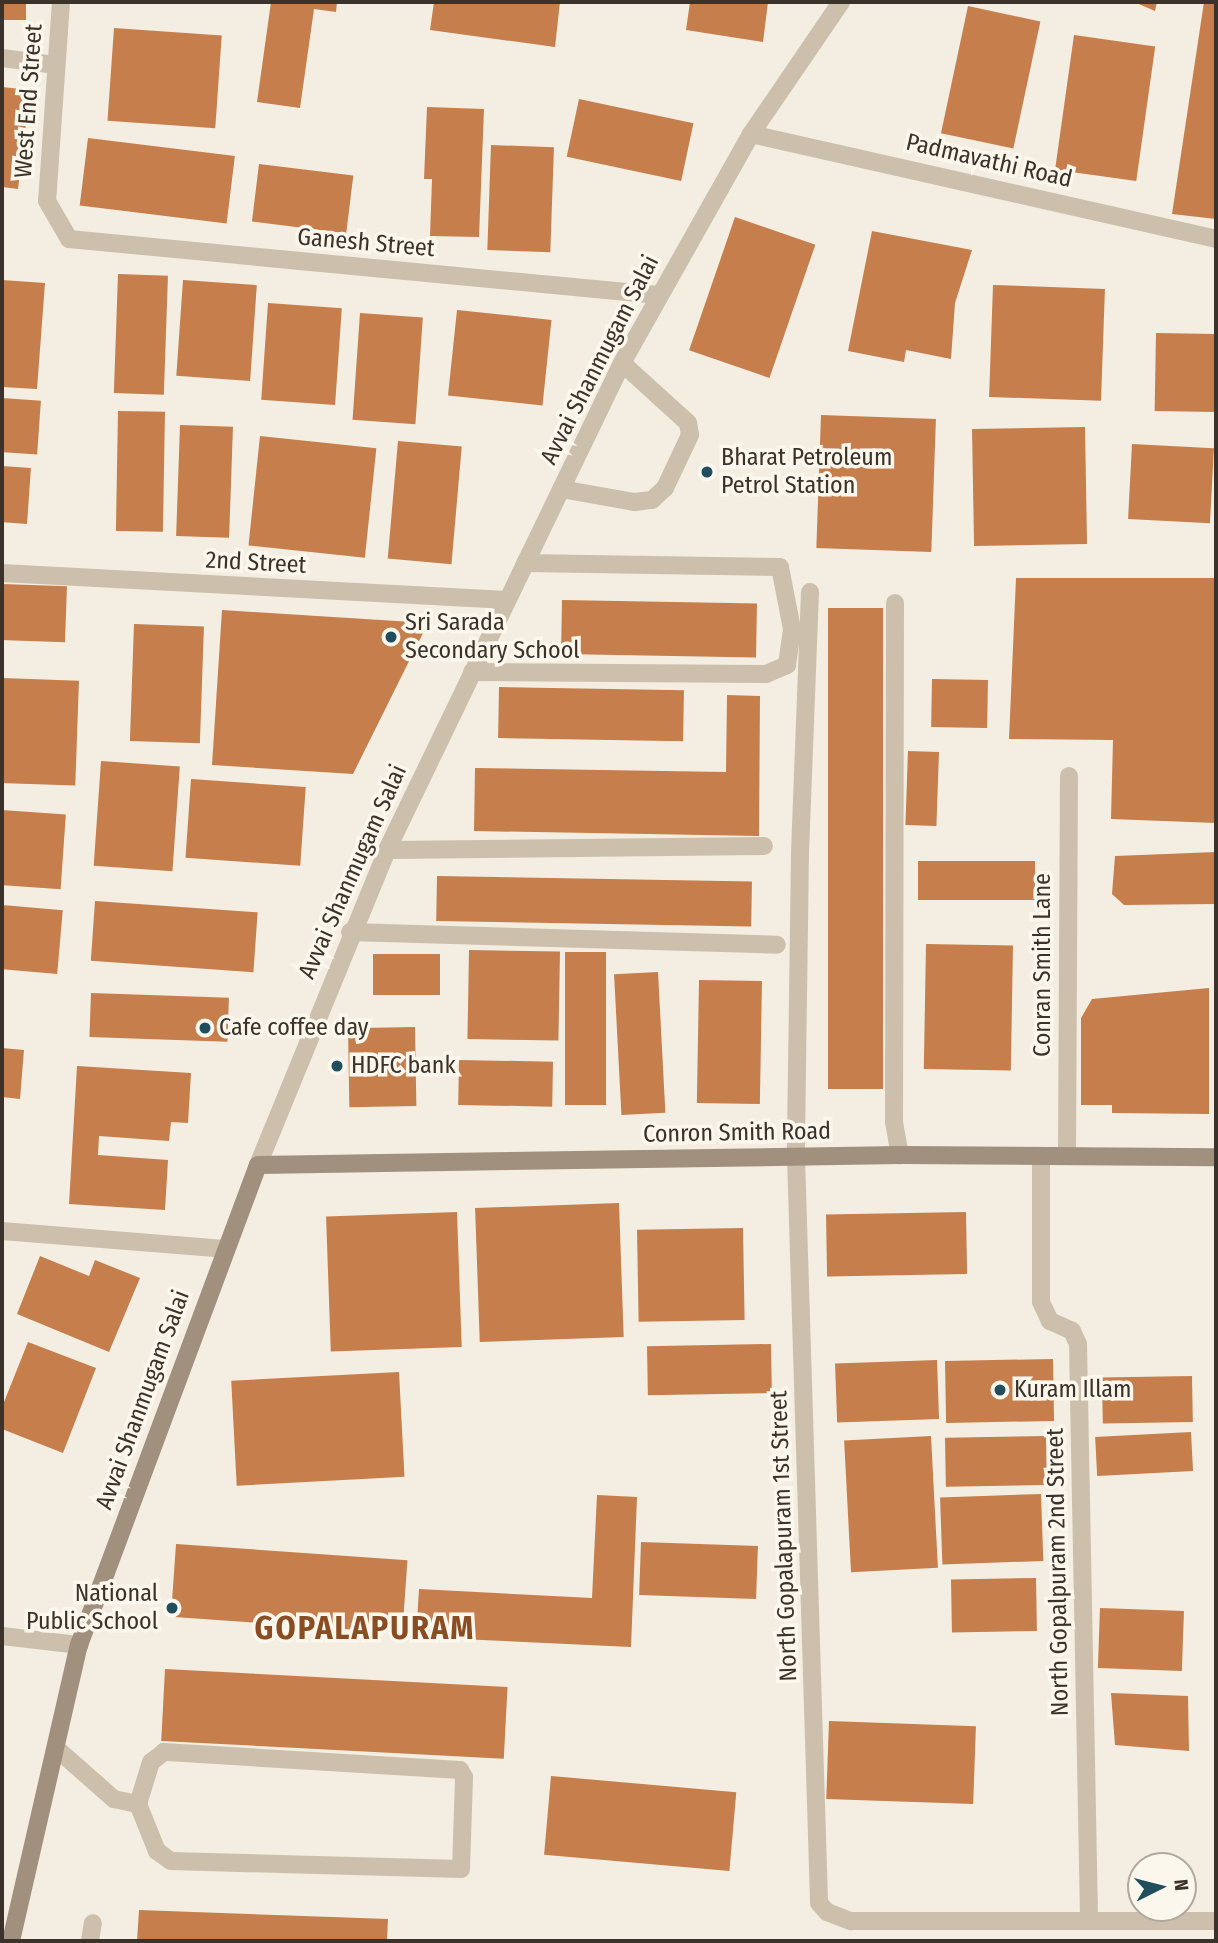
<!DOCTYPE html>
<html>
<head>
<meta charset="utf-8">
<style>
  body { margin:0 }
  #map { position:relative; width:1218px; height:1943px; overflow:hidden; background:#f3eee1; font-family:"Fira Sans Condensed",sans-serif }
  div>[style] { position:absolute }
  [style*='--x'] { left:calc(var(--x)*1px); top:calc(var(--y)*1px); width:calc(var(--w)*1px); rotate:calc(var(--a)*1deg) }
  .building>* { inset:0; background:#c67e4c; transform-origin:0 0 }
  .service>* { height:18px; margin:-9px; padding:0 9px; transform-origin:9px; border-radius:9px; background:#ccc0ac }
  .minor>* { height:18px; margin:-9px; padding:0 9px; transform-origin:9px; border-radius:9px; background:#ccc0ac }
  .tertiary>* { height:18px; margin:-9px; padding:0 9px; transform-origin:9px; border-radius:9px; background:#ccc0ac }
  .secondary>* { height:18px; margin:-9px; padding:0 9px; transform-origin:9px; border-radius:9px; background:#a0907d }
  .dots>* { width:19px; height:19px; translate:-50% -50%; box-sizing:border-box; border:4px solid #fbf7ed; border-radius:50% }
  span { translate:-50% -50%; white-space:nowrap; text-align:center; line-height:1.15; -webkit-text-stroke:7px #fbf7ed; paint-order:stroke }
  .street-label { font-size:24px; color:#3a322b }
  .poi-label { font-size:24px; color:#3a322b }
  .left { translate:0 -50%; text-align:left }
  .right { translate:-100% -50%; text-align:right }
  .district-label { font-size:32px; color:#8a4d23; font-weight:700; letter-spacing:2px }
  .frame { position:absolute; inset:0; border:4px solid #3a322b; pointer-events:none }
  .north { position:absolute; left:1127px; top:1852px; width:70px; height:70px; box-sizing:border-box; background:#fbf7ed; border:2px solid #aea89f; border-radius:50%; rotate:84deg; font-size:19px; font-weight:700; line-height:28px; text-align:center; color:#3a322b }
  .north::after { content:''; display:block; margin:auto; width:24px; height:32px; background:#204e5c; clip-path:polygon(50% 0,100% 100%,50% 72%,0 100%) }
</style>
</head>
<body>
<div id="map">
  <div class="building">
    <i style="left:2px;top:2px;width:24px;height:18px"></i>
    <i style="clip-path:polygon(271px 2px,337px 2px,336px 12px,314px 9px,300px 108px,257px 102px)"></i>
    <i style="clip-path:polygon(434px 2px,560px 2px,555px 47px,430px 30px)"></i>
    <i style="clip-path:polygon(690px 2px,768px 2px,763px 42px,686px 30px)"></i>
    <i style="clip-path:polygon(1134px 2px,1157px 2px,1155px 11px)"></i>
    <i style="clip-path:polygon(1204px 2px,1216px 2px,1216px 219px,1172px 214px)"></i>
    <i style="left:968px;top:6px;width:74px;height:130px;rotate:12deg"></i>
    <i style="left:114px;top:28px;width:108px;height:93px;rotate:4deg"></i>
    <i style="left:1074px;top:35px;width:82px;height:136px;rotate:8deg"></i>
    <i style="clip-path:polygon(2px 87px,30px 90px,18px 189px,2px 187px)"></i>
    <i style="left:579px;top:99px;width:117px;height:59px;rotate:12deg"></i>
    <i style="clip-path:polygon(427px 107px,484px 109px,479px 237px,430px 236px,432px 179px,424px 179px)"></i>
    <i style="left:88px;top:138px;width:148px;height:68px;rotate:7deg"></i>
    <i style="left:491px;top:145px;width:63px;height:105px;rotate:2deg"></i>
    <i style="left:259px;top:164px;width:95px;height:58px;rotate:7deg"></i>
    <i style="left:735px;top:217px;width:85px;height:141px;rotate:19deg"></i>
    <i style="clip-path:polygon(872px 231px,972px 250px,955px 303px,951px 359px,906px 350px,904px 362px,848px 351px)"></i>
    <i style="left:118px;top:274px;width:50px;height:119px;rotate:2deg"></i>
    <i style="clip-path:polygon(2px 280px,45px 283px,37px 389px,2px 387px)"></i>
    <i style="left:183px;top:280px;width:74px;height:96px;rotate:4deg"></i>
    <i style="left:993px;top:285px;width:112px;height:112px;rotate:2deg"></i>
    <i style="left:268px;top:303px;width:74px;height:97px;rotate:4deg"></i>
    <i style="left:457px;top:310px;width:95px;height:86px;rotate:6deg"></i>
    <i style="left:360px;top:313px;width:63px;height:107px;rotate:4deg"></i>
    <i style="left:1156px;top:333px;width:60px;height:78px;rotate:1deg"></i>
    <i style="left:2px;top:398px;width:39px;height:54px;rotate:4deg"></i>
    <i style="left:118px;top:411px;width:47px;height:120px;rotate:1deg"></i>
    <i style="left:821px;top:415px;width:115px;height:133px;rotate:2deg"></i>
    <i style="left:180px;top:425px;width:53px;height:111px;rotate:2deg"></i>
    <i style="left:1085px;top:427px;width:117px;height:113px;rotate:89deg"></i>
    <i style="left:260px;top:436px;width:117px;height:110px;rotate:6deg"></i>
    <i style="left:398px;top:441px;width:64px;height:118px;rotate:5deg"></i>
    <i style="left:1132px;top:444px;width:82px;height:75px;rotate:3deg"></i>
    <i style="left:2px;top:466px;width:29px;height:56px;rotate:4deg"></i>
    <i style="clip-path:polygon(1016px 578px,1216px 578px,1216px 823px,1111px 819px,1113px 740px,1009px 739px)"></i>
    <i style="left:2px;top:584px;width:65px;height:56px;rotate:2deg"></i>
    <i style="left:562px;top:600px;width:195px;height:54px;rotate:1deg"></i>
    <i style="left:828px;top:608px;width:55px;height:481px"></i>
    <i style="clip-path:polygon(222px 610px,428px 623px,353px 774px,212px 765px)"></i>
    <i style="left:134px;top:624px;width:70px;height:117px;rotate:2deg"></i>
    <i style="left:2px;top:678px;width:77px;height:105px;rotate:2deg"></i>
    <i style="left:932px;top:679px;width:56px;height:48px;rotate:1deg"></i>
    <i style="left:499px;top:687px;width:185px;height:51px;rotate:1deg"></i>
    <i style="clip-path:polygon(727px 695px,760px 696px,759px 836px,474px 831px,475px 768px,726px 772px)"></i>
    <i style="left:908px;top:751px;width:31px;height:74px;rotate:2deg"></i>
    <i style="left:101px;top:761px;width:79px;height:105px;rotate:4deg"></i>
    <i style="left:191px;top:779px;width:115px;height:79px;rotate:4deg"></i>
    <i style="left:2px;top:810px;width:64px;height:75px;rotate:4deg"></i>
    <i style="clip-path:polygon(1216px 852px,1216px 904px,1124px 905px,1112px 894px,1115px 856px)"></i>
    <i style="left:918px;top:861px;width:117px;height:39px"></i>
    <i style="left:437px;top:876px;width:315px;height:45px;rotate:1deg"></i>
    <i style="left:95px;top:901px;width:163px;height:60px;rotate:4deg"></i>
    <i style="left:2px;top:905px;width:61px;height:64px;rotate:5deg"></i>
    <i style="left:926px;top:944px;width:87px;height:125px;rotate:1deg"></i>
    <i style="left:469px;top:950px;width:91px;height:89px;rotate:1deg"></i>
    <i style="left:565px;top:952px;width:41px;height:153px"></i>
    <i style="left:373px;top:954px;width:67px;height:41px"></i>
    <i style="left:658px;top:972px;width:141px;height:44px;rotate:87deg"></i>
    <i style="left:699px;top:980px;width:63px;height:123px;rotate:1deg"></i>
    <i style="clip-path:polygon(1209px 988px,1209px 1114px,1112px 1113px,1112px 1105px,1081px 1105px,1081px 1018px,1092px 999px)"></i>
    <i style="left:91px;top:993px;width:138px;height:44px;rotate:2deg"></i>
    <i style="left:415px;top:1027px;width:79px;height:67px;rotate:89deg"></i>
    <i style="clip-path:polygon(2px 1048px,24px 1050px,20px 1099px,2px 1097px)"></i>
    <i style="left:459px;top:1060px;width:94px;height:45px;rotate:1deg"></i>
    <i style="clip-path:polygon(77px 1066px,191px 1073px,188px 1123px,171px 1122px,169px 1141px,99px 1136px,98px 1155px,168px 1160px,165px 1210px,69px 1204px)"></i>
    <i style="left:619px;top:1203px;width:134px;height:144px;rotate:88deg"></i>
    <i style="left:457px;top:1212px;width:135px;height:131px;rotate:88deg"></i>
    <i style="left:966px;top:1212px;width:62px;height:140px;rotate:89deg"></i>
    <i style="left:743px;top:1228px;width:92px;height:106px;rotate:89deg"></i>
    <i style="clip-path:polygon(40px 1256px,89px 1276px,95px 1260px,140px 1278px,109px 1352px,17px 1314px)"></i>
    <i style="clip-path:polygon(28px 1342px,96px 1368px,63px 1453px,2px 1429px,2px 1407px)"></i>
    <i style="left:771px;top:1344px;width:49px;height:124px;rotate:89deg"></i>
    <i style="left:1053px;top:1359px;width:62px;height:108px;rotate:89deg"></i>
    <i style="left:937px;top:1360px;width:59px;height:102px;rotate:88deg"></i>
    <i style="left:399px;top:1372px;width:105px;height:168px;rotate:87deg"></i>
    <i style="left:1192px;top:1376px;width:46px;height:90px;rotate:89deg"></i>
    <i style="left:1191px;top:1432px;width:39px;height:96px;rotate:87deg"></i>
    <i style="left:931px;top:1436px;width:132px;height:87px;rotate:87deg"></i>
    <i style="left:1046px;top:1436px;width:49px;height:101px;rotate:89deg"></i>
    <i style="left:1041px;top:1494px;width:67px;height:101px;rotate:88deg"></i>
    <i style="clip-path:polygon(597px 1495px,637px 1497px,631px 1647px,416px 1637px,419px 1589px,592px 1598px)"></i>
    <i style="left:641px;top:1542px;width:117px;height:53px;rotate:2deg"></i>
    <i style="left:176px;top:1544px;width:232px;height:73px;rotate:4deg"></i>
    <i style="left:1036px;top:1578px;width:53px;height:85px;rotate:89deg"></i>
    <i style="left:1100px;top:1608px;width:84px;height:60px;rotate:2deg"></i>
    <i style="left:165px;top:1669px;width:343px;height:72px;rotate:3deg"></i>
    <i style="clip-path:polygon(1111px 1693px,1188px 1696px,1189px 1751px,1115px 1745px)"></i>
    <i style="left:829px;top:1721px;width:147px;height:78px;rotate:2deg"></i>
    <i style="left:551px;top:1776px;width:186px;height:79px;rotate:5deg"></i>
    <i style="clip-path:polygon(139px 1910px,388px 1919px,387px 1941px,137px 1941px)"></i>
  </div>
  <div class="service">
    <i style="--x:561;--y:489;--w:75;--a:10"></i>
    <i style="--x:635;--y:502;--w:17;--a:-7"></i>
    <i style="--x:652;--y:500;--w:18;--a:-43"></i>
    <i style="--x:665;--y:488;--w:59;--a:-64.7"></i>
    <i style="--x:690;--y:435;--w:12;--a:-99"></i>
    <i style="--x:688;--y:423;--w:89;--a:-137.7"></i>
    <i style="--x:895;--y:603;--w:519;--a:90.11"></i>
    <i style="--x:894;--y:1122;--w:34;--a:80"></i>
    <i style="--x:57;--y:1749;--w:76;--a:41.3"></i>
    <i style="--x:114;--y:1799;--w:25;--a:12"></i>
    <i style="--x:138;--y:1804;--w:51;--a:68"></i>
    <i style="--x:157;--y:1851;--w:17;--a:36"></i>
    <i style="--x:171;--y:1861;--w:290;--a:1.6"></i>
    <i style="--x:461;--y:1869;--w:92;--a:-88.1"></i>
    <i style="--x:464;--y:1777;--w:8;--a:-120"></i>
    <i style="--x:460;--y:1770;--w:297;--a:-176.5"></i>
    <i style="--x:164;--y:1752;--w:16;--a:142"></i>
    <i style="--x:151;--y:1762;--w:44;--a:107.2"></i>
    <i style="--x:90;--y:1941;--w:18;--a:-81"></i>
  </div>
  <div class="minor">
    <i style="--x:61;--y:2;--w:199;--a:94"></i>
    <i style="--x:47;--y:201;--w:44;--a:59.9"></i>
    <i style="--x:69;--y:239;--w:592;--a:5.43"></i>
    <i style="--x:2;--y:58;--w:53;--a:7.5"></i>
    <i style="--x:751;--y:134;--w:477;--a:12.7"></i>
    <i style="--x:2;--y:573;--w:506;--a:3.06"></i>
    <i style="--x:810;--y:592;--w:261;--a:92.2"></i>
    <i style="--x:800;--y:853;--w:304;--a:90.8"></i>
    <i style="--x:796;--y:1157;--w:746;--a:88.23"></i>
    <i style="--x:819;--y:1903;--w:12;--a:48"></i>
    <i style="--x:827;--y:1912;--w:26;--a:21"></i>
    <i style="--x:851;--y:1921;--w:365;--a:0"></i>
    <i style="--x:472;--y:672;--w:294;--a:0.4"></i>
    <i style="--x:766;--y:674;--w:23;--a:-23"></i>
    <i style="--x:787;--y:665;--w:36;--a:-82"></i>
    <i style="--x:792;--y:629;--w:63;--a:-101"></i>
    <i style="--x:780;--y:567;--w:255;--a:-179.1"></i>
    <i style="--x:387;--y:850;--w:377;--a:-0.6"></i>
    <i style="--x:350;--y:932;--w:427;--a:1.7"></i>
    <i style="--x:1067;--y:1154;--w:378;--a:-89.7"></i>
    <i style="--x:1041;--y:1158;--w:144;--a:90"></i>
    <i style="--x:1041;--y:1302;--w:21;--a:65"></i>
    <i style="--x:1050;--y:1321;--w:24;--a:24"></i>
    <i style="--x:1072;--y:1331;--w:14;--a:65"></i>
    <i style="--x:1078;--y:1344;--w:575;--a:88.9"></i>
    <i style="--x:2;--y:1636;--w:78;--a:6.7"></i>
  </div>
  <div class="tertiary">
    <i style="--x:258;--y:1165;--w:340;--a:-67.7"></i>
    <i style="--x:387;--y:850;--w:541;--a:-64.24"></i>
    <i style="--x:622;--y:363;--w:263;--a:-60.6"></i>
    <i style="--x:751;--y:134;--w:160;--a:-55.7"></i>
    <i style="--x:2;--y:1231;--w:223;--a:4.6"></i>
  </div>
  <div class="secondary">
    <i style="--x:11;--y:1941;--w:304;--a:-77.1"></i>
    <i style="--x:79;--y:1645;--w:512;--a:-69.55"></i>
    <i style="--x:258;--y:1165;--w:642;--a:-0.89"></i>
    <i style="--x:900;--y:1155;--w:316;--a:0.4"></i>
  </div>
  <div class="dots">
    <i style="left:707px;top:472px;background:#204e5c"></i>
    <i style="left:391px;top:637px;background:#204e5c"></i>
    <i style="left:205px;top:1028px;background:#204e5c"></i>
    <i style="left:337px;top:1066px;background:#204e5c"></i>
    <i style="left:1000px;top:1390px;background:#204e5c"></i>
    <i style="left:172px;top:1608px;background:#204e5c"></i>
  </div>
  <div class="street-label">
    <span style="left:29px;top:101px;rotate:-86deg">West End Street</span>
    <span style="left:989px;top:161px;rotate:13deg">Padmavathi Road</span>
    <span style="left:366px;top:243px;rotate:5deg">Ganesh Street</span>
    <span style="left:600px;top:360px;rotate:-63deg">Avvai Shanmugam Salai</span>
    <span style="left:256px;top:563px;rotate:3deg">2nd Street</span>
    <span style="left:353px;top:872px;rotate:-66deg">Avvai Shanmugam Salai</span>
    <span style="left:1043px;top:965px;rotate:-90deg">Conran Smith Lane</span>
    <span style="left:737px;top:1133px;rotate:-1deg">Conron Smith Road</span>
    <span style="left:143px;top:1400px;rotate:-70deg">Avvai Shanmugam Salai</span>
    <span style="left:784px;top:1536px;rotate:-92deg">North Gopalapuram 1st Street</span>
    <span style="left:1058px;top:1572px;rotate:-91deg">North Gopalpuram 2nd Street</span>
  </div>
  <div class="poi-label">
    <span class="left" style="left:721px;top:472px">Bharat Petroleum<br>Petrol Station</span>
    <span class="left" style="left:405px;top:637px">Sri Sarada<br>Secondary School</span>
    <span class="left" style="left:219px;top:1028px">Cafe coffee day</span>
    <span class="left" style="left:351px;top:1066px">HDFC bank</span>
    <span class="left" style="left:1014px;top:1390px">Kuram Illam</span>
    <span class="right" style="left:158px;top:1608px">National<br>Public School</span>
  </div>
  <div class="district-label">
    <span style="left:365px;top:1628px">GOPALAPURAM</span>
  </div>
  <div class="frame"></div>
  <div class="north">N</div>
</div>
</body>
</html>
